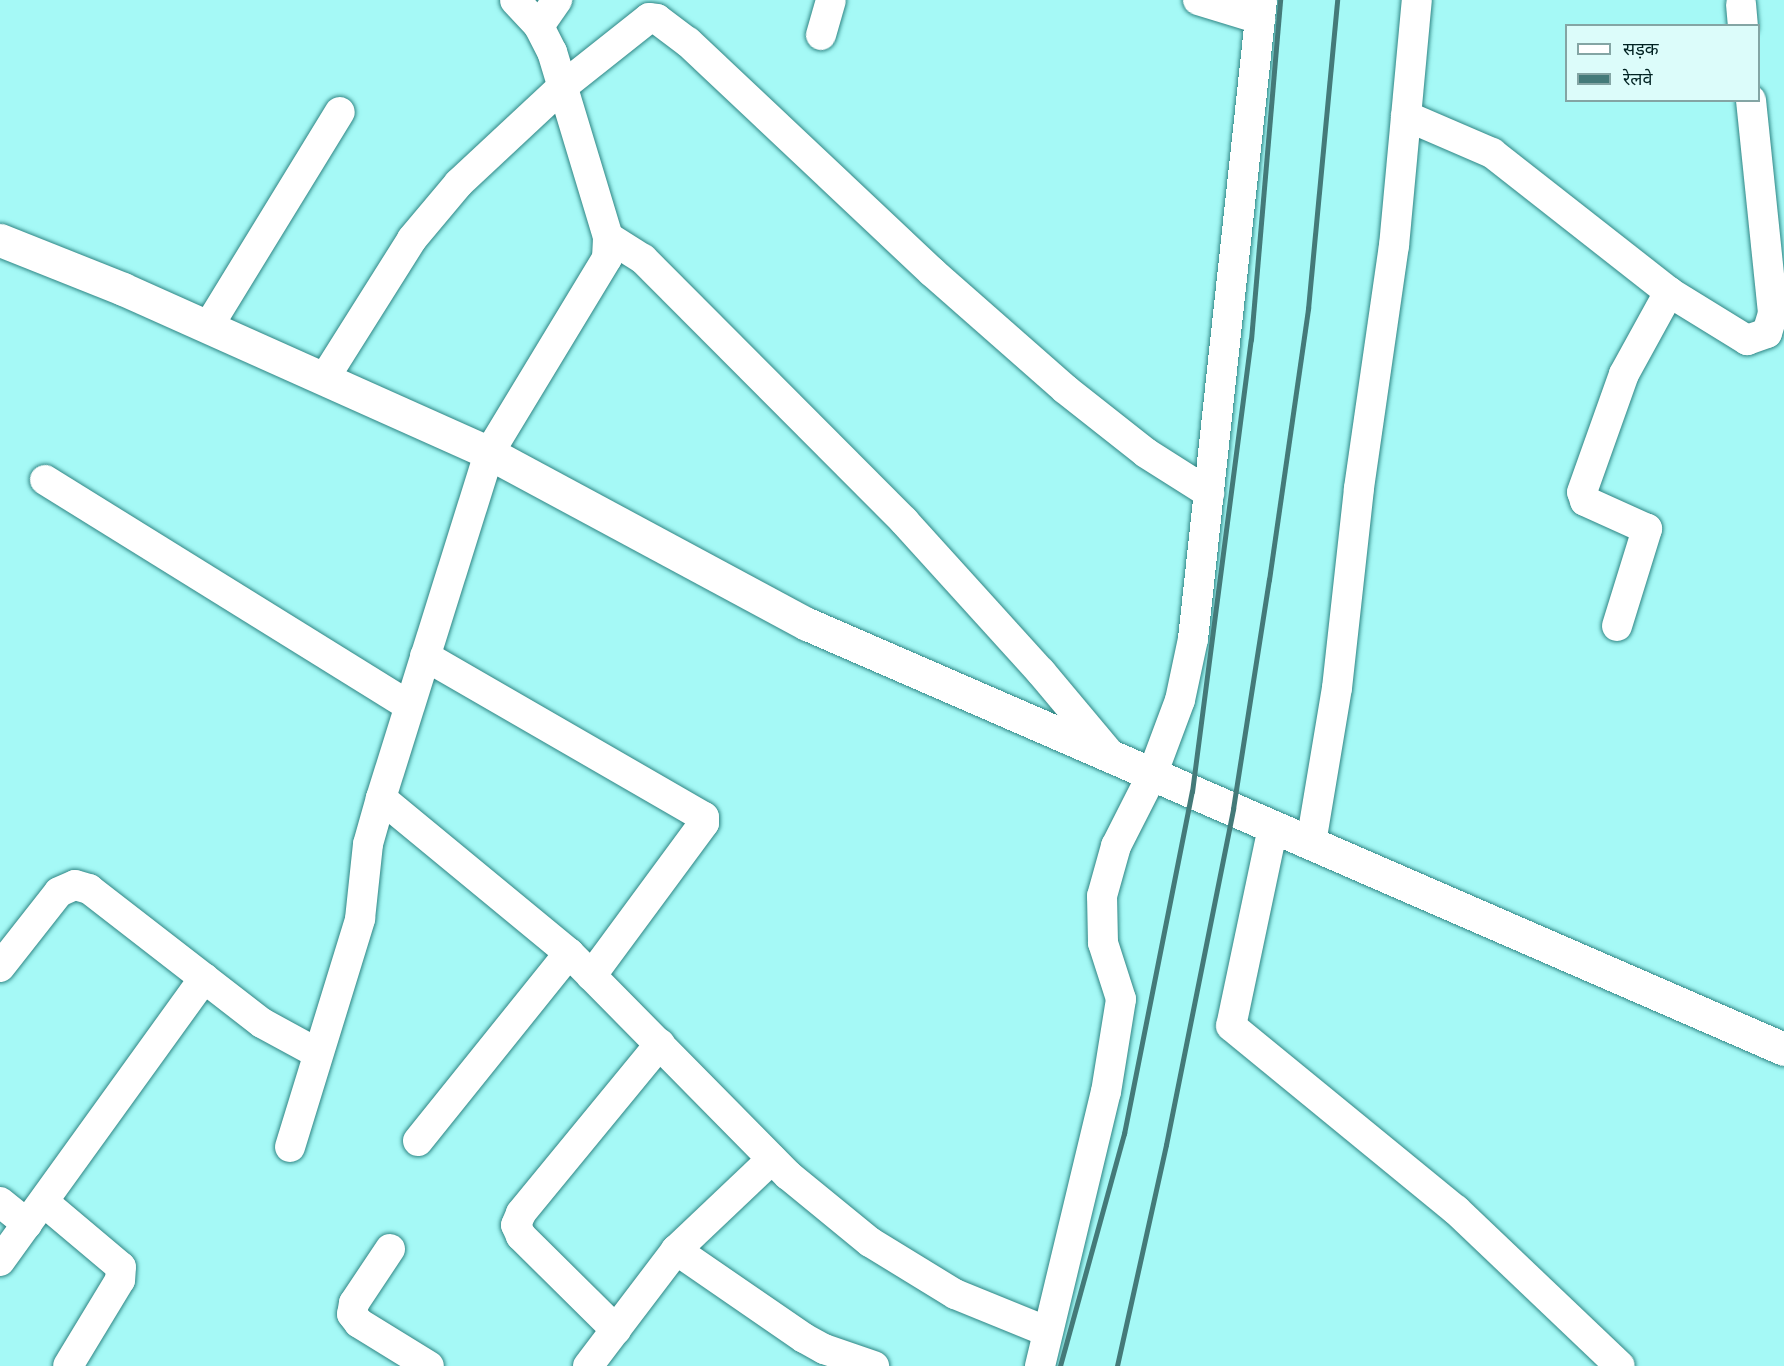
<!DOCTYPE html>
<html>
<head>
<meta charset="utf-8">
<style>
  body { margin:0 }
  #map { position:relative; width:1784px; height:1366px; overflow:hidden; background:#a5f9f6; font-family:Lato,"Noto Sans Devanagari",sans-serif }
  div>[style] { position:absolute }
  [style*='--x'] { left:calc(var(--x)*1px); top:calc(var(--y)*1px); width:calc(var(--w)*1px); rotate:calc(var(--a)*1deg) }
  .roads { filter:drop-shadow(0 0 2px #2f8584) drop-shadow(0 0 2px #2f8584) }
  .minor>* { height:30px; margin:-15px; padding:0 15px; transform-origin:15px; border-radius:15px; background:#fff }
  .tertiary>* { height:33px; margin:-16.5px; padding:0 16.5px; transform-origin:16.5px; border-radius:16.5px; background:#fff }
  .rail>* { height:4.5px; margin:-2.25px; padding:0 2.25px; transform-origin:2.25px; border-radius:2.25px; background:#447a79 }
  span { translate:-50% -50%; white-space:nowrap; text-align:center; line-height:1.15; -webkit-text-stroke:6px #dcfcfa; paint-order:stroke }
  .legend { position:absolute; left:1565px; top:24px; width:195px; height:78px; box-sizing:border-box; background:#dcfcfa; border:2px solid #84a5a4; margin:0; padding:8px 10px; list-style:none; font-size:18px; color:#022 }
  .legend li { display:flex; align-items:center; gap:12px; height:30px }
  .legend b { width:30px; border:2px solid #84a5a4 }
</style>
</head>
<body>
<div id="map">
  <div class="roads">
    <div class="minor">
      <i style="--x:1198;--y:0;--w:65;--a:17"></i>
      <i style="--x:1741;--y:4;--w:22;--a:85"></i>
      <i style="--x:539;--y:26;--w:32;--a:-55"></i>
      <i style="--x:821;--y:35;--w:36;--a:-74"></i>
      <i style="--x:1406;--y:116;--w:94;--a:23.3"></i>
      <i style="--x:1492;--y:153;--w:225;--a:38.1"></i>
      <i style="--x:1669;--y:292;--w:92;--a:31.6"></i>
      <i style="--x:1747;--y:340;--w:21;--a:-19"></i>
      <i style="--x:1767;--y:333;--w:21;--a:-73"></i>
      <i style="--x:1773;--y:313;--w:214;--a:-95.9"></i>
      <i style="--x:608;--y:237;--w:41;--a:32.2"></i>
      <i style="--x:643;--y:259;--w:370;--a:45.1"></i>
      <i style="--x:904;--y:521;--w:204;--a:47.8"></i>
      <i style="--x:1041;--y:672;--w:114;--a:50"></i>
      <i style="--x:208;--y:327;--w:252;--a:-58.5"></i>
      <i style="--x:324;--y:379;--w:165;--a:-57.8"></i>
      <i style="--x:412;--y:239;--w:73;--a:-50"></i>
      <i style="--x:459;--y:183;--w:141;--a:-43"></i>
      <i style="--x:562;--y:87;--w:111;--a:-38.4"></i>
      <i style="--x:649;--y:18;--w:8;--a:7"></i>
      <i style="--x:657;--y:19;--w:39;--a:37"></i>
      <i style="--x:688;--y:42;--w:335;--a:43.3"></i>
      <i style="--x:932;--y:272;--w:177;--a:41.3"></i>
      <i style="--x:1065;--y:389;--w:103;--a:38.3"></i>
      <i style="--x:1146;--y:453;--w:75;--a:32.4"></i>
      <i style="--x:45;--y:480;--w:428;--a:31.8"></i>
      <i style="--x:1617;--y:626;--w:102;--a:-72.8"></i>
      <i style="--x:1647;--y:529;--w:68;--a:-155.7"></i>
      <i style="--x:1585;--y:501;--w:9;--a:-108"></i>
      <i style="--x:1582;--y:492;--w:125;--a:-70.4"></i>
      <i style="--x:1624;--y:374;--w:94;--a:-61.2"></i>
      <i style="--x:425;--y:656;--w:322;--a:30"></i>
      <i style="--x:704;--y:817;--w:6;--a:90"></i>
      <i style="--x:704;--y:823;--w:190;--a:126.4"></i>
      <i style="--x:381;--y:798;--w:244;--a:39.5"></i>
      <i style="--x:569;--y:953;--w:312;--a:45.4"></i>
      <i style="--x:788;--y:1175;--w:106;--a:39.3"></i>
      <i style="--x:870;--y:1242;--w:100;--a:31.5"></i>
      <i style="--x:955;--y:1294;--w:100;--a:22.2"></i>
      <i style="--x:1273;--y:827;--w:203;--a:101.9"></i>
      <i style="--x:1231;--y:1026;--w:291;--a:39.3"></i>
      <i style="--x:1456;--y:1210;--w:226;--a:43.6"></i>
      <i style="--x:1311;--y:843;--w:157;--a:-80.5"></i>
      <i style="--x:1337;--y:688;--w:201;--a:-83.7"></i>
      <i style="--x:1359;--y:488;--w:245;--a:-81.8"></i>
      <i style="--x:1394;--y:246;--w:247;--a:-84.7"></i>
      <i style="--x:0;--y:967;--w:95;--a:-51.8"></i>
      <i style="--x:59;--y:892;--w:17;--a:-24"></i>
      <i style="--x:75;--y:885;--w:15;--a:16"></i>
      <i style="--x:89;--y:889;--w:219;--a:37.8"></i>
      <i style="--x:262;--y:1023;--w:63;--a:28.6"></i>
      <i style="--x:418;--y:1141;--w:241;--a:-51.2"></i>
      <i style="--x:290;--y:1147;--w:239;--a:-72.9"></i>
      <i style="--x:360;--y:919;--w:75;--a:-83.9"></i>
      <i style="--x:368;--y:844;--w:48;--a:-74.2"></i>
      <i style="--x:381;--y:798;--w:362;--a:-72.6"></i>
      <i style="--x:489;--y:453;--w:228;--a:-58.8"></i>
      <i style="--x:607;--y:258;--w:21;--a:-87"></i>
      <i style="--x:608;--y:237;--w:193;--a:-106.8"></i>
      <i style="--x:552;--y:52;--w:29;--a:-117"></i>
      <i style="--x:539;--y:26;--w:35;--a:-133"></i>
      <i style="--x:0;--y:1202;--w:35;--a:39"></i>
      <i style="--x:45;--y:1203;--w:99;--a:40.1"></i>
      <i style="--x:121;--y:1267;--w:13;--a:94"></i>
      <i style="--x:120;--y:1280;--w:100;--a:121.2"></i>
      <i style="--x:390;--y:1249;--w:65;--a:123.7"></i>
      <i style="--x:354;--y:1303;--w:11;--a:100"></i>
      <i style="--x:352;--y:1314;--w:11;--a:52"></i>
      <i style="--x:359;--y:1323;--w:82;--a:31.6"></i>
      <i style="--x:676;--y:1250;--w:155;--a:34.5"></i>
      <i style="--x:804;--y:1338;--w:23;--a:29"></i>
      <i style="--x:824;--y:1349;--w:53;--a:18.8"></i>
      <i style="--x:0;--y:1261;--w:349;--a:-54.2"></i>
      <i style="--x:616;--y:1330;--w:134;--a:-135.3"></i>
      <i style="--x:521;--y:1236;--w:12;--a:-114"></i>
      <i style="--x:516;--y:1225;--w:13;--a:-67"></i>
      <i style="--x:521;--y:1213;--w:219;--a:-50.6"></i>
      <i style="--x:588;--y:1366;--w:146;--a:-52.8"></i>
      <i style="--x:676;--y:1250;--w:132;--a:-43.5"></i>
      <i style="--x:1040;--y:1366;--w:282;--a:-76.5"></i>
      <i style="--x:1106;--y:1092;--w:94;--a:-80.8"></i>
      <i style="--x:1121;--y:999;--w:59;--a:-107.8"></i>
      <i style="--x:1103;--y:943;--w:47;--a:-91.2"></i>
      <i style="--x:1102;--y:896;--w:52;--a:-74.4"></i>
      <i style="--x:1116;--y:846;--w:80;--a:-63.1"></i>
      <i style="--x:1152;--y:775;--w:80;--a:-69.5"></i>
      <i style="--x:1180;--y:700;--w:62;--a:-78"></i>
      <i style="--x:1193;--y:639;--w:643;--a:-83.84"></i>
    </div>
    <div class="tertiary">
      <i style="--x:0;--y:240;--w:132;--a:21.7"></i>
      <i style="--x:123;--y:289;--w:401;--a:24.1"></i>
      <i style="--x:489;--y:453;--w:361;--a:28.3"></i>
      <i style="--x:807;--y:624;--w:1065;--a:23.51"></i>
    </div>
  </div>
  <div class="rail">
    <i style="--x:1060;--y:1366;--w:241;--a:-74.6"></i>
    <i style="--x:1124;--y:1134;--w:349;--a:-78.8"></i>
    <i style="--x:1192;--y:792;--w:456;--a:-82.6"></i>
    <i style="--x:1251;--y:340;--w:341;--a:-85.1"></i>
    <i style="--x:1117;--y:1366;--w:226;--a:-77.5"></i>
    <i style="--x:1166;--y:1145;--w:343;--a:-78.7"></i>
    <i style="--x:1233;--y:809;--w:232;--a:-81.1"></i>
    <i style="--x:1269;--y:580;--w:274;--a:-81.8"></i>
    <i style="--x:1308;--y:309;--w:310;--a:-84.6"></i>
  </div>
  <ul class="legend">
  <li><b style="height:8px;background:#fff"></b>सड़क</li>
  <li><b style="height:8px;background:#447a79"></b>रेलवे</li>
  </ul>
</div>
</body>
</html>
